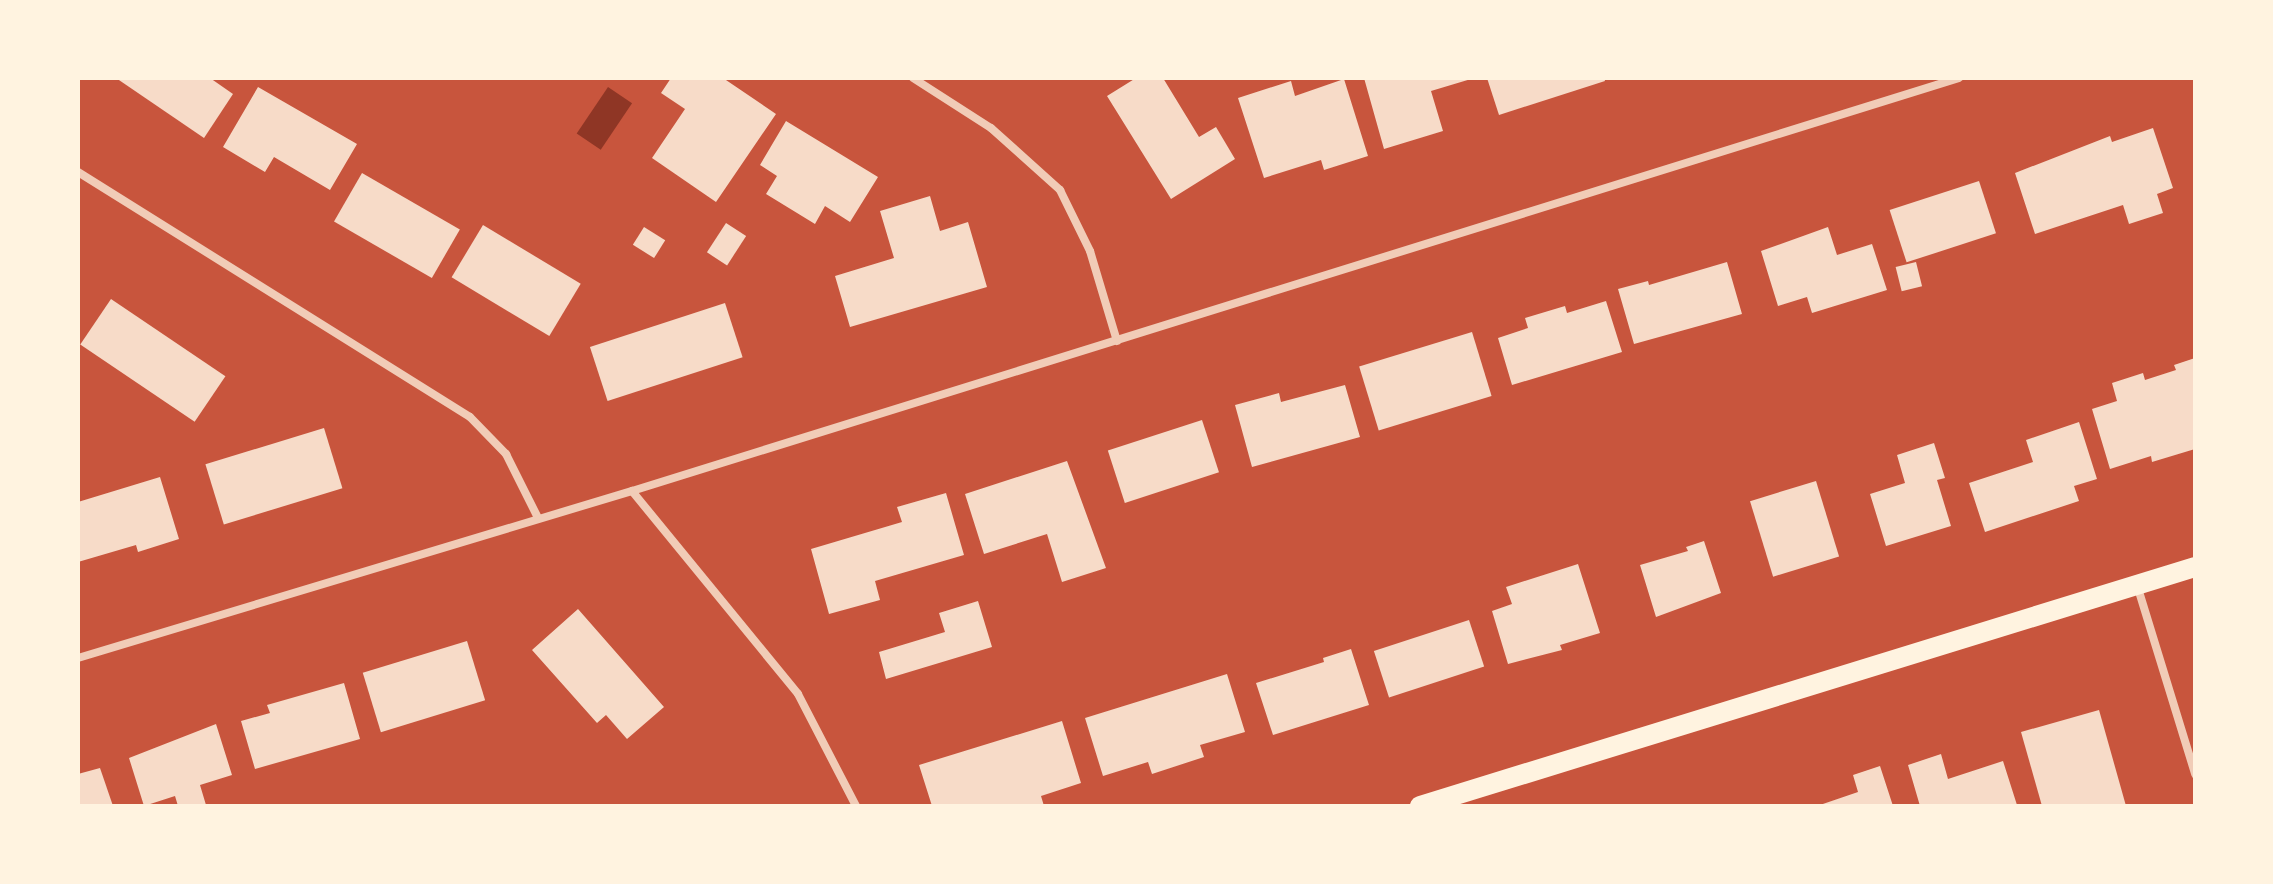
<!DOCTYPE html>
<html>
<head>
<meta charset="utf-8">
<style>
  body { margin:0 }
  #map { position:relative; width:2273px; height:884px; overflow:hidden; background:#c8553d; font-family:"Work Sans",sans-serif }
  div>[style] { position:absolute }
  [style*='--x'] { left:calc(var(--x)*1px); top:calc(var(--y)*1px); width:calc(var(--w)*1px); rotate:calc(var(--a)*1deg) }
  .water>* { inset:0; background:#8f3625; transform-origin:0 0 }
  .building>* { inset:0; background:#f7dbc8; transform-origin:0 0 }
  .minor>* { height:8px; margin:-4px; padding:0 4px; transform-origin:4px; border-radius:4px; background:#f1ccb7 }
  .primary>* { height:20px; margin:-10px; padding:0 10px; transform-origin:10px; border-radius:10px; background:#fff3e0 }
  span { translate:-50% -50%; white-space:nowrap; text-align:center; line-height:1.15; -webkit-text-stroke:7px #fff3e0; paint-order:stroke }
  .frame { position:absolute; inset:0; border:80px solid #fff3e0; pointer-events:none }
</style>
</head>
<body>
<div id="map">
  <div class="water">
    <i style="left:608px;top:87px;width:29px;height:56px;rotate:34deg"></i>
  </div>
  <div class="building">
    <i style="clip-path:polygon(116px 78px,210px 78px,233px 94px,204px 138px)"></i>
    <i style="clip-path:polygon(671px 78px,723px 78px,776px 114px,716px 202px,652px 158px,685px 109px,661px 93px)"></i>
    <i style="clip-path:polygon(1136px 78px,1163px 78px,1199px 137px,1216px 127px,1235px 159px,1171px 199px,1107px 96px)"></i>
    <i style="clip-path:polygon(1364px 78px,1470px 78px,1471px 79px,1431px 91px,1443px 131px,1384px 149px)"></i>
    <i style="clip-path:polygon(1487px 78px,1604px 78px,1605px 81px,1499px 115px)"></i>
    <i style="clip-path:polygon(1344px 79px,1368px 156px,1324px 170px,1321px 160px,1264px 178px,1238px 98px,1291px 81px,1295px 96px)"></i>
    <i style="clip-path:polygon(258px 87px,357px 144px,330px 190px,274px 157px,265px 172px,223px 147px)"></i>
    <i style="clip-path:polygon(786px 121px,878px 177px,850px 222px,825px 206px,815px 224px,766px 194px,777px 176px,760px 165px)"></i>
    <i style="clip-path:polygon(2153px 128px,2173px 188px,2157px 194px,2163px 213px,2129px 224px,2123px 205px,2035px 234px,2015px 173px,2110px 136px,2112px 142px)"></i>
    <i style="left:362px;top:173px;width:113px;height:56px;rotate:30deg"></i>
    <i style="left:1979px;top:181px;width:55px;height:94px;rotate:72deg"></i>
    <i style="clip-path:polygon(930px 196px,940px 231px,968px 222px,987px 287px,850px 327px,835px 276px,894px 258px,880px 211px)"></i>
    <i style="left:726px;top:223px;width:24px;height:35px;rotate:33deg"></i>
    <i style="left:483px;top:225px;width:114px;height:61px;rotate:31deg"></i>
    <i style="left:644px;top:227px;width:25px;height:21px;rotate:32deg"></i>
    <i style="clip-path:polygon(1828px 227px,1837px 255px,1872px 244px,1887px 290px,1812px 313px,1807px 297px,1778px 306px,1761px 251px)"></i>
    <i style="clip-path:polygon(1727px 262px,1742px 314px,1634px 344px,1618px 289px,1648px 281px,1649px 285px)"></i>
    <i style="left:1916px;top:262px;width:25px;height:21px;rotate:76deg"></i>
    <i style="left:111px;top:299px;width:138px;height:55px;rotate:34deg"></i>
    <i style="clip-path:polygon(1606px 301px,1622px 352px,1512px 385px,1498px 338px,1528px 328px,1525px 318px,1565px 306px,1567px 313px)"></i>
    <i style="left:725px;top:303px;width:57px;height:142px;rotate:72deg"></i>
    <i style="left:1472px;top:332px;width:67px;height:118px;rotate:73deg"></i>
    <i style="clip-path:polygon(2195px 358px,2195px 449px,2152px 462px,2151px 456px,2110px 469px,2092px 409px,2117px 401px,2112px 383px,2143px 373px,2145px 380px,2176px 370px,2174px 365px)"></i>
    <i style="clip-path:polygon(1345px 385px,1360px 437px,1252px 467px,1235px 405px,1279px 393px,1281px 402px)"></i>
    <i style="left:1202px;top:420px;width:55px;height:99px;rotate:72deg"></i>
    <i style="clip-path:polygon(2079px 422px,2097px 479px,2074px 486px,2079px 501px,1985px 532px,1969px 483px,2033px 462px,2026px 440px)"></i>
    <i style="left:324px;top:428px;width:63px;height:124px;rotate:73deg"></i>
    <i style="clip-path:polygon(1934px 443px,1945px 478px,1937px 480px,1951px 526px,1886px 546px,1870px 494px,1905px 483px,1897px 455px)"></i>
    <i style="clip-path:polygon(1067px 461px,1106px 568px,1062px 582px,1047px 534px,984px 554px,965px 494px)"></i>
    <i style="clip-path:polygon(160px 477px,179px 539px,138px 552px,136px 545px,78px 562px,78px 502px)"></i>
    <i style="left:1816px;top:481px;width:79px;height:69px;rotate:73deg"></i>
    <i style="clip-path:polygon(946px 493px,964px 555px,875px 581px,880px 600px,829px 614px,811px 549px,902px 522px,897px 507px)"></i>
    <i style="clip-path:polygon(1704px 541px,1721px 593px,1656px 617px,1640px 565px,1688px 551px,1686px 547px)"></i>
    <i style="clip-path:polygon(1578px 564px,1600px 633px,1560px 645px,1562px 650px,1508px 664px,1492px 611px,1512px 604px,1506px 587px)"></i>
    <i style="clip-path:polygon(978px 601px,992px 647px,886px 679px,879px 652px,945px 632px,939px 613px)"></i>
    <i style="clip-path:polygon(578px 609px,664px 707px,627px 739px,606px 715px,597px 723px,532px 650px)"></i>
    <i style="left:1469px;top:620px;width:49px;height:100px;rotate:72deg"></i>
    <i style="left:467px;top:641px;width:62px;height:109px;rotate:73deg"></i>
    <i style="clip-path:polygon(1351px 649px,1369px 705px,1273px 735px,1256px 683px,1324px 662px,1323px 658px)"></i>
    <i style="clip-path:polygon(1227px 674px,1245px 732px,1200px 745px,1204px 757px,1152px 774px,1148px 762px,1103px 776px,1085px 718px)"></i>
    <i style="clip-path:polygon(344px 683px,360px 739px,255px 769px,241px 721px,270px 713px,267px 705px)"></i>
    <i style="clip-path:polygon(2099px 710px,2126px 806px,2042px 806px,2021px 732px)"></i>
    <i style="clip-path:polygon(1062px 721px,1081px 783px,1041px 796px,1044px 806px,932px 806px,919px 765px)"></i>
    <i style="clip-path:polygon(216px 724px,232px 775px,200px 785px,206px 805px,178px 806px,175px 796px,144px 806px,129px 758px)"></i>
    <i style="clip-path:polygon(1941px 754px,1948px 779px,2003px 761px,2017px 805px,1920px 806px,1908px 765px)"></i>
    <i style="clip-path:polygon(1880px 766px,1893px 806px,1817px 806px,1858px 792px,1853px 775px)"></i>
    <i style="clip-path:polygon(100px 768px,113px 806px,78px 806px,78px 774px)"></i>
  </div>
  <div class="minor">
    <i style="--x:913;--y:78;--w:93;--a:32.7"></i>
    <i style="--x:991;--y:128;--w:93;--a:41.9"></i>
    <i style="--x:1060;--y:190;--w:68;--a:63.8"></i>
    <i style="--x:1090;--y:251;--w:94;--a:73.3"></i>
    <i style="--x:78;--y:172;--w:462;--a:32"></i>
    <i style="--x:470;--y:417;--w:52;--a:45.8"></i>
    <i style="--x:506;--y:454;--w:72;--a:63.4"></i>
    <i style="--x:632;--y:491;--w:262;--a:50.7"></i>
    <i style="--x:798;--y:694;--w:126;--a:62.6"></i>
    <i style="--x:2137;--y:585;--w:198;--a:72.9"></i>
    <i style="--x:78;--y:658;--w:579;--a:-16.78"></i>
    <i style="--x:632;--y:491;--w:1390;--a:-17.29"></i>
  </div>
  <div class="primary">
    <i style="--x:1420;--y:806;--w:811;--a:-17.14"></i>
  </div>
  <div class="frame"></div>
</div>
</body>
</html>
